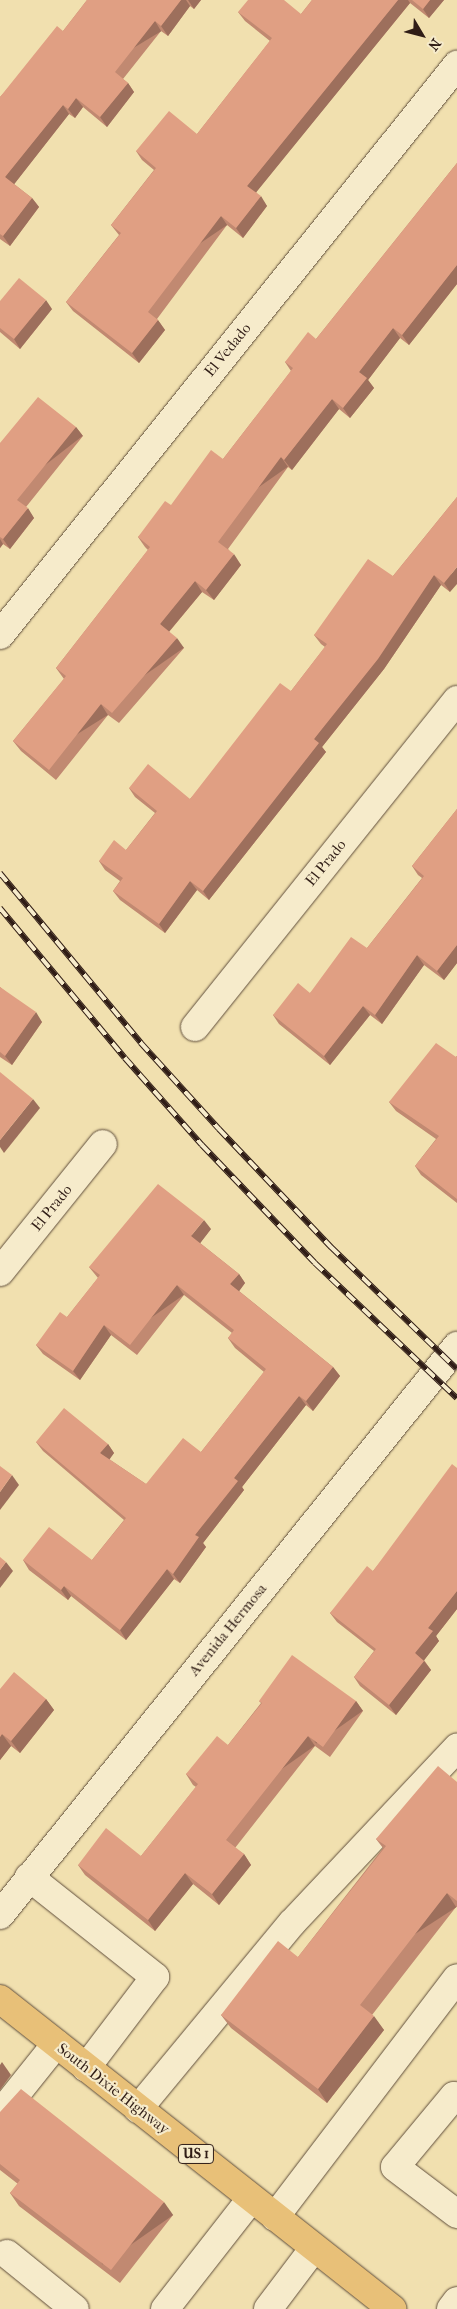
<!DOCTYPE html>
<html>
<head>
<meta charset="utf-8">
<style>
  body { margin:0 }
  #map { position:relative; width:457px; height:2309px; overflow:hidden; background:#f1e0af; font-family:"IM FELL French Canon",serif }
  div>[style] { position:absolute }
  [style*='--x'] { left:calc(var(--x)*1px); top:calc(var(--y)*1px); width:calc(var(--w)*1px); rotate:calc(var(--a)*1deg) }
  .roads { filter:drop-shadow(0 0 1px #604e3c) drop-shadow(0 0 1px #604e3c) }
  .minor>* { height:28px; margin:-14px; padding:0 14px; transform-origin:14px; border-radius:14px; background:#f6ebcb }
  .major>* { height:28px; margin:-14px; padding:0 14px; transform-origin:14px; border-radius:14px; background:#e8c078 }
  .rail>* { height:5.5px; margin-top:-2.75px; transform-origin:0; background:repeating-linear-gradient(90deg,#f6ebcb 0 11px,#301d16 0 22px); box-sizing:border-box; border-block:1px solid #301d16 }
  .wall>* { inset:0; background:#c18971 }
  .shaded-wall>* { inset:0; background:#9d6f5c; transform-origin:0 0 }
  .building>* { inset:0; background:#e09f83 }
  span { translate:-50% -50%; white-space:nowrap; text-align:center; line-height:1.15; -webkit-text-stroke:4.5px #f6ebcb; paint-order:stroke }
  .shield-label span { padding:1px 4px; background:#f6ebcb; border:1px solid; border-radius:4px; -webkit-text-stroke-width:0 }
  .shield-label { font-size:14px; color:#301d16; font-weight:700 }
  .street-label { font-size:15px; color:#301d16 }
  .north { position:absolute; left:397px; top:10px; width:50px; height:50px; -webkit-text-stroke:4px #f6ebcb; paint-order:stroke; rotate:127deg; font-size:14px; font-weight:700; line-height:20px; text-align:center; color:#301d16 }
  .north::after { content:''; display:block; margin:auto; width:18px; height:22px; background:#301d16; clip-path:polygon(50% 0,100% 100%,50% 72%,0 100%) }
</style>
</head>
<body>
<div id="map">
  <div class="roads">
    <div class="minor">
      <i style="--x:0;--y:635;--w:731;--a:-51.28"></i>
      <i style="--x:195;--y:1027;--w:419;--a:-51.3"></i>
      <i style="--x:0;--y:1272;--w:164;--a:-51.2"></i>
      <i style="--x:29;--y:1877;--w:161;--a:38.4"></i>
      <i style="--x:155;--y:1977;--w:114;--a:127.2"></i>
      <i style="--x:0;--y:1915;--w:730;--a:-51.23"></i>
      <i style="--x:457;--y:2099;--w:4;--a:-135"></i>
      <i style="--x:454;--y:2096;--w:92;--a:129.7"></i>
      <i style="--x:395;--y:2167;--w:78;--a:37.2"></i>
      <i style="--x:138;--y:2109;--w:241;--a:-50.4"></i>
      <i style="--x:292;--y:1923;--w:241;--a:-46.7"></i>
      <i style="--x:0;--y:2114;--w:90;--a:-51.3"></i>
      <i style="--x:275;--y:2217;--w:300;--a:-52.7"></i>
      <i style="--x:7;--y:2254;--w:87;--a:39"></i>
      <i style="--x:165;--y:2309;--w:140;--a:-52"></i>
      <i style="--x:268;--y:2309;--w:76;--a:-53"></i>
      <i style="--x:451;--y:2309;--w:10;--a:-53"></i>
    </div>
    <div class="major">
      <i style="--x:0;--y:1999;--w:500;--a:38.3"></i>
    </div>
  </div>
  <div class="rail">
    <i style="--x:0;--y:873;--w:221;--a:50.3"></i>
    <i style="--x:141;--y:1043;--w:116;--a:47.8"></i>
    <i style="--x:219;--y:1129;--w:163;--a:46.5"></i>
    <i style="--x:331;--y:1247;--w:175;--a:44.1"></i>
    <i style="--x:0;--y:908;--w:195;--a:50.2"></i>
    <i style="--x:125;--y:1058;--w:116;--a:48.5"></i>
    <i style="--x:202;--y:1145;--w:163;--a:46.2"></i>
    <i style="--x:315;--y:1263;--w:196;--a:43.6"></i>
  </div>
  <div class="wall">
    <i style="clip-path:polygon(87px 0,201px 0,194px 9px,190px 6px,168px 36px,161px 31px,123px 79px,128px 83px,134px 92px,107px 127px,83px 107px,75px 118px,69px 114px,14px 184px,32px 198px,39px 207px,10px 246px,0 239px,0 97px,63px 31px)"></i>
    <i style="clip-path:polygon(312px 0,444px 0,429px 18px,410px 3px,256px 192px,267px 206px,243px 238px,227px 225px,157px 319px,165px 330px,139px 363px,73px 311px,66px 302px,119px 235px,111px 225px,154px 170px,142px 160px,136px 151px,197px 134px,270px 41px,245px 21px,238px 12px,301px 14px)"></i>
    <i style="clip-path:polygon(457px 163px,457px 284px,409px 345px,400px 338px,368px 380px,374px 388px,350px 418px,339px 409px,292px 470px,288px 467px,228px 549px,241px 565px,214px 600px,202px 592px,169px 632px,184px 648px,119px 723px,108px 715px,56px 780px,21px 751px,13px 741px,64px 679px,56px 668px,148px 550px,145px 547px,138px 537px,223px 459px,291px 371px,285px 362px,316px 339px)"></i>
    <i style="clip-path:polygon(0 301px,52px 309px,20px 349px,0 332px)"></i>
    <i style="clip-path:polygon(76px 427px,83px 436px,26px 507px,34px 518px,10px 549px,3px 544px,0 548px,0 443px)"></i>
    <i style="clip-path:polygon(457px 497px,450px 592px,441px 585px,384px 669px,322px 747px,326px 752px,209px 900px,197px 890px,165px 933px,120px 900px,113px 891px,120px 881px,105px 870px,99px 861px,126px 850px,155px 813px,135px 797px,129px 788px,190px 799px,291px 691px,325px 647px,321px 644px,314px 635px,393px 576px)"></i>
    <i style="clip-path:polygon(457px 809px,457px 963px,444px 980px,424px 965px,382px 1024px,370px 1015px,330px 1065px,279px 1024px,273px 1015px,310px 993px,367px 948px,422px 878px,418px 875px,412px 866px)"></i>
    <i style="clip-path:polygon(0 987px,42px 1022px,12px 1065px,0 1057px)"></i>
    <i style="clip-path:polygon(457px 1056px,457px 1203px,421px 1175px,415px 1166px,436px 1139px,396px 1111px,389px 1102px)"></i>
    <i style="clip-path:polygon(211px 1229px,200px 1243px,239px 1274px,245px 1283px,239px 1291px,333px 1367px,340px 1376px,313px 1411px,306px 1405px,242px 1487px,244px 1490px,203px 1543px,206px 1547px,180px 1583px,174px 1579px,126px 1640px,71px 1596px,68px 1600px,29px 1570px,23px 1560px,92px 1560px,124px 1520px,43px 1451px,36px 1442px,108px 1444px,114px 1453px,109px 1459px,146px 1484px,201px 1452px,264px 1372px,235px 1348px,228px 1338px,232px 1333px,184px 1295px,137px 1355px,111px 1335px,80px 1380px,43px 1354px,36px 1345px,67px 1317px,98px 1278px,89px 1267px)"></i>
    <i style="clip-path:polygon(457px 1468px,457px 1609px,436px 1636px,439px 1641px,424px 1660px,431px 1670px,396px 1715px,360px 1686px,354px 1677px,374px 1651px,337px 1622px,330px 1613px,373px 1571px)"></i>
    <i style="clip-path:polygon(0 1689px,46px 1699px,54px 1710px,20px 1753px,11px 1746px,0 1760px)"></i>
    <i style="clip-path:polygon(259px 1701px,356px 1701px,363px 1711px,330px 1757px,315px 1746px,235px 1848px,244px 1854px,251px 1865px,219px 1905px,193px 1884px,155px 1931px,85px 1875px,78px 1865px,141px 1856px,196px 1787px,193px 1785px,186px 1774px,228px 1745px,261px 1703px)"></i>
    <i style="clip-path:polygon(457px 1782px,457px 1907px,456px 1907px,372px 2015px,384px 2030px,327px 2103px,231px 2028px,221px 2015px,298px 1957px,383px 1848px,376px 1839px)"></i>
    <i style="clip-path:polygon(0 2112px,173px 2215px,120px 2283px,19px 2206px,10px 2193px,18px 2184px,0 2170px)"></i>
  </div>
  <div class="shaded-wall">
    <i style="clip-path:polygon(181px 0,186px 0,190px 6px,168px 36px,161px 26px)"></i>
    <i style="clip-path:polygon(188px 0,201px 0,194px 9px)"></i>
    <i style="clip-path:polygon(398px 0,408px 0,410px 3px,254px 195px,247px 186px)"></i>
    <i style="clip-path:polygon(430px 0,444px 0,429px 18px,423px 9px)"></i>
    <i style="left:155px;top:21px;width:12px;height:65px;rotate:59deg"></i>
    <i style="clip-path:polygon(128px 83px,134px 92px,107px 127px,100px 117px)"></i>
    <i style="clip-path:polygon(76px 98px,83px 107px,75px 118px,68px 109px)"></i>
    <i style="clip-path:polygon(63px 105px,69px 114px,12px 187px,5px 177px)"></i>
    <i style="clip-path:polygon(261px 196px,267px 206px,243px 238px,236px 228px)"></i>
    <i style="clip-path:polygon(32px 198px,39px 207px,10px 246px,3px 236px)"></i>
    <i style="left:221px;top:216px;width:11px;height:121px;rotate:56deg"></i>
    <i style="clip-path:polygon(457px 265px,457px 284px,409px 345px,402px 335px)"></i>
    <i style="clip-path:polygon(46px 300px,52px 309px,20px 349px,14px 339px)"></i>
    <i style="clip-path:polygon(158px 320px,165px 330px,139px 363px,132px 353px)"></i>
    <i style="clip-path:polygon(393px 328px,400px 338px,368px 380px,374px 388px,350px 418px,343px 408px,359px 372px)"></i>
    <i style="clip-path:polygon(332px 399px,339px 409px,292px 470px,284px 460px)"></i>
    <i style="left:76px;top:427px;width:11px;height:94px;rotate:52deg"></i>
    <i style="left:281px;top:457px;width:12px;height:106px;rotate:55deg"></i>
    <i style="clip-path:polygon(28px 508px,34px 518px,10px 549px,3px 539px)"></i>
    <i style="clip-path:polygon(0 539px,3px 544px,0 548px)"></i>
    <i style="clip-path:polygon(234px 554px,241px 565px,214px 600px,206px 590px)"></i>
    <i style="clip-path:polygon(457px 567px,457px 584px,450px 592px,444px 583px)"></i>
    <i style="clip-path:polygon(434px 575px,441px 585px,384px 669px,322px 747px,326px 752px,209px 900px,203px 891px)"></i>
    <i style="clip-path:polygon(195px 581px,202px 592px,167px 634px,160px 624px)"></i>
    <i style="left:177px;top:638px;width:12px;height:99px;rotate:55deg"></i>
    <i style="left:101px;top:704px;width:13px;height:84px;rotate:58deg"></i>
    <i style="clip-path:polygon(190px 881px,197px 890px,165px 933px,159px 924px)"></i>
    <i style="clip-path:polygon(457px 945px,457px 963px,444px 980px,437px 971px)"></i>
    <i style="clip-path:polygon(417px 955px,424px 965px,382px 1024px,375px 1015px)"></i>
    <i style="clip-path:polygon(363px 1006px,370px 1015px,330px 1065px,324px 1056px)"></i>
    <i style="clip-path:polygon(36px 1012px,42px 1022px,12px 1065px,5px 1056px)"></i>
    <i style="clip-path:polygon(33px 1099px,40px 1108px,4px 1153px,0 1147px,0 1140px)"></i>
    <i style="clip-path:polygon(204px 1220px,211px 1229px,198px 1246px,191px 1236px)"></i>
    <i style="clip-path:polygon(239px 1274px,245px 1283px,237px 1294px,230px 1284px)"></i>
    <i style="left:177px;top:1285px;width:12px;height:76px;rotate:55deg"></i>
    <i style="clip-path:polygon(104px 1325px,111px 1335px,80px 1380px,73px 1371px)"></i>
    <i style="clip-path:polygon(333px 1367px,340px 1376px,313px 1411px,306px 1401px)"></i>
    <i style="clip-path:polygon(299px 1396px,306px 1405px,242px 1487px,244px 1490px,203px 1543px,206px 1547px,180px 1583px,173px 1574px,195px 1535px,234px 1478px)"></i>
    <i style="clip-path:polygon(108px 1444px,114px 1453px,107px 1463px,100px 1453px)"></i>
    <i style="clip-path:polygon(12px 1475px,19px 1485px,0 1510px,0 1492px)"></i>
    <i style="clip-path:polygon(6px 1562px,13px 1571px,0 1588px,0 1570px)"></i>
    <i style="clip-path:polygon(167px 1569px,174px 1579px,126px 1640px,120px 1630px)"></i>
    <i style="clip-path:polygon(64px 1586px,71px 1596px,68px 1600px,61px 1590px)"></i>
    <i style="clip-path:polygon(457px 1591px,457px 1609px,436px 1636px,439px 1641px,422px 1663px,415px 1653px,428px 1628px)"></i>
    <i style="clip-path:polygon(424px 1661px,431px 1670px,396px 1715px,389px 1705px)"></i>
    <i style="clip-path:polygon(46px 1699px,54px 1710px,20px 1753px,11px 1741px)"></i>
    <i style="left:356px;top:1701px;width:12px;height:57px;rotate:55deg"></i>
    <i style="clip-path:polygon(2px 1734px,11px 1746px,0 1760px,0 1737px)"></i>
    <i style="left:308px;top:1736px;width:12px;height:132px;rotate:55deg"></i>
    <i style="clip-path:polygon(244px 1854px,251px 1865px,219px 1905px,212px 1894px)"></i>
    <i style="clip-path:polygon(185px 1873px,193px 1884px,155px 1931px,148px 1920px)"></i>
    <i style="left:447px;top:1893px;width:17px;height:142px;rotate:57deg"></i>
    <i style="clip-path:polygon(374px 2016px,384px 2030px,327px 2103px,318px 2089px)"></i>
    <i style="clip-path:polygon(2px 2062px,11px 2075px,0 2090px,0 2065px)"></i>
    <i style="left:164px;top:2202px;width:16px;height:86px;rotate:55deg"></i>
  </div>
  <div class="building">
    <i style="clip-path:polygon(87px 0,181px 0,161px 26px,155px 21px,115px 72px,128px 83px,100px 117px,76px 98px,68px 109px,63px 105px,5px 177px,32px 198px,3px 236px,0 234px,0 97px,57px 26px,63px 31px)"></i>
    <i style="clip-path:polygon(248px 0,284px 0,301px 14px,312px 0,398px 0,247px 186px,261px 196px,236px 228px,221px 216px,148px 312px,158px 320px,132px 353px,66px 302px,121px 233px,111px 225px,156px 168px,136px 151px,169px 111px,197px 134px,272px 38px,238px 12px)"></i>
    <i style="clip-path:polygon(412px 0,430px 0,423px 9px)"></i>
    <i style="clip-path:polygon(457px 163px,457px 265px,402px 335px,393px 328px,359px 372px,367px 378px,343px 408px,332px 399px,284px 460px,281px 457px,218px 542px,234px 554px,206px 590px,195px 581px,160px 624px,177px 638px,112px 713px,101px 704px,49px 770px,13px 741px,66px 676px,56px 668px,150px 547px,138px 537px,165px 501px,171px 505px,211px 450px,223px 459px,293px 368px,285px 362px,308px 332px,316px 339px)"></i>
    <i style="clip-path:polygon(19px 278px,46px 300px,14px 339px,0 328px,0 301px)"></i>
    <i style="clip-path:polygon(38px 397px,76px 427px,17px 500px,28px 508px,3px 539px,0 537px,0 443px)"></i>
    <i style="clip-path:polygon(457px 497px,457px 567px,444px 583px,434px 575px,378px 659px,314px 739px,319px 743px,203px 891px,190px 881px,159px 924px,113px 891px,123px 878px,99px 861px,114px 840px,126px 850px,157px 811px,129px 788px,148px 764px,190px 799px,280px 683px,291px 691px,327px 644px,314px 635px,368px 559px,393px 576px)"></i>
    <i style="clip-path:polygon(457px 809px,457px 945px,437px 971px,417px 955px,375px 1015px,363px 1006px,324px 1056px,273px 1015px,298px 983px,310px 993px,351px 937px,367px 948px,424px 876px,412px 866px)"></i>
    <i style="clip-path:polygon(0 987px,36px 1012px,5px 1056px,0 1052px)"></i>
    <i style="clip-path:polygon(436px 1043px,456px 1057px,457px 1056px,457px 1199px,415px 1166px,439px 1136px,389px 1102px)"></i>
    <i style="clip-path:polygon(0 1072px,33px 1099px,0 1140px)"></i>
    <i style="clip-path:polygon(158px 1184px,204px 1220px,191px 1236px,239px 1274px,230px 1284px,333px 1367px,306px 1401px,299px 1396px,234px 1478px,238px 1481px,195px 1535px,199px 1537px,173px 1574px,167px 1569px,120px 1630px,64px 1586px,61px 1590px,23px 1560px,49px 1527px,92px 1560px,126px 1518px,36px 1442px,64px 1408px,108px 1444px,100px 1453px,146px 1484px,183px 1438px,201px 1452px,266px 1369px,228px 1338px,234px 1330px,177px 1285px,130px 1345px,104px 1325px,73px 1371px,36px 1345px,60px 1312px,67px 1317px,100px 1275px,89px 1267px)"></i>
    <i style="clip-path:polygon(452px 1464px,457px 1468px,457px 1591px,428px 1628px,433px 1631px,415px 1653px,424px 1661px,389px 1705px,354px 1677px,376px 1649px,330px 1613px,367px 1566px,373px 1571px)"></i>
    <i style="clip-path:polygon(0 1466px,12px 1475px,0 1492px)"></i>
    <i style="clip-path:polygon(0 1557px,6px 1562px,0 1570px)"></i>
    <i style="clip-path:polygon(292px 1655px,356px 1701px,323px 1747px,308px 1736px,226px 1840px,244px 1854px,212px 1894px,185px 1873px,148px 1920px,78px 1865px,106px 1828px,141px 1856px,198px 1784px,186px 1774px,217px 1736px,228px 1745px,262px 1703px,259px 1701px)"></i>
    <i style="clip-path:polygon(14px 1672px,46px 1699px,11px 1741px,2px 1734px,0 1737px,0 1689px)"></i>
    <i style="clip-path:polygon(438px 1766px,457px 1782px,457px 1901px,447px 1893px,360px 2005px,374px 2016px,318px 2089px,221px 2015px,278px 1941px,298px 1957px,386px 1846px,376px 1839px)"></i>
    <i style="clip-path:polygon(21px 2089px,164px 2202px,111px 2270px,10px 2193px,20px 2180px,0 2164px,0 2112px)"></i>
  </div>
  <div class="shield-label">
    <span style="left:196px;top:2154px">US 1</span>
  </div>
  <div class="street-label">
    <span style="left:228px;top:350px;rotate:-51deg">El Vedado</span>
    <span style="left:326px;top:863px;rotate:-51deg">El Prado</span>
    <span style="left:52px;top:1208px;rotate:-51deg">El Prado</span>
    <span style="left:228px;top:1630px;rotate:-51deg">Avenida Hermosa</span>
    <span style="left:113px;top:2089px;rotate:38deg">South Dixie Highway</span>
  </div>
  <div class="north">N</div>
</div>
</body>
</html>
